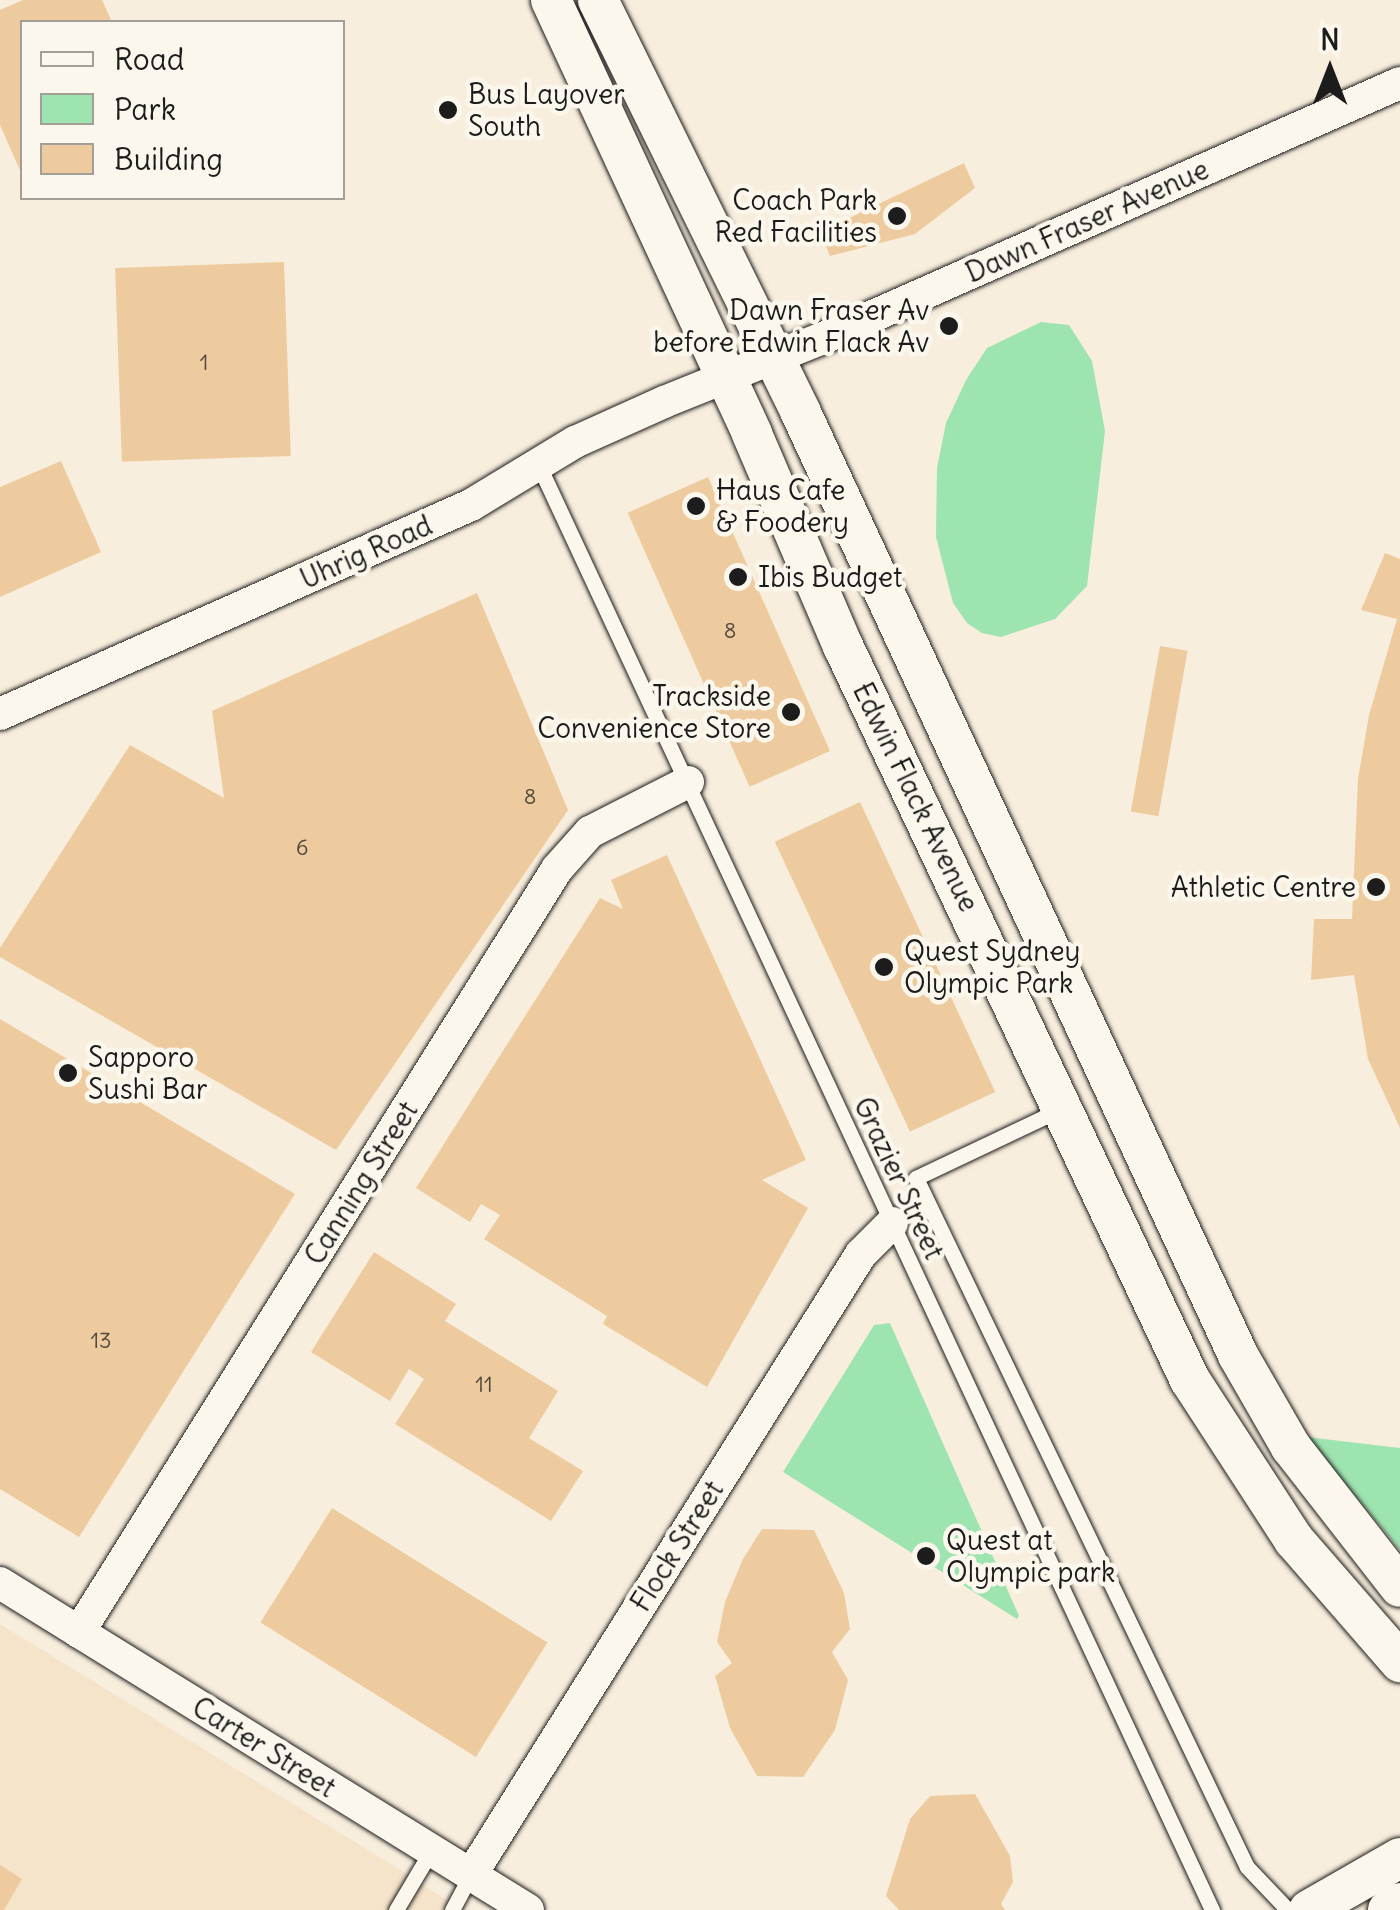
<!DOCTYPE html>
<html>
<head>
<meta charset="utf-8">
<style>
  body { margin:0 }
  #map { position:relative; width:1400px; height:1910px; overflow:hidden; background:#f8eedd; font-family:Delius,sans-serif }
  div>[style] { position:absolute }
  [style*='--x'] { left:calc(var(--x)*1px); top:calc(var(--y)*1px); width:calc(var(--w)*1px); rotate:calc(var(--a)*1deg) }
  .built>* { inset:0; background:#f5e4ca }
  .green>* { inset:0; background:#9ee4b0 }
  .building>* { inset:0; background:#eecb9f; transform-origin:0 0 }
  .roads { filter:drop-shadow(0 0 2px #1c1c1c) drop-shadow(0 0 2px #1c1c1c) }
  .service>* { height:15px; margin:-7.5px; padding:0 7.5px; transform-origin:7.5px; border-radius:7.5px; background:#fbf7ec }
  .minor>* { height:32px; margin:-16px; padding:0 16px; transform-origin:16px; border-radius:16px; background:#fbf7ec }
  .tertiary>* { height:40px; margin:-20px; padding:0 20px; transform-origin:20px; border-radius:20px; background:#fbf7ec }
  .dots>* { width:28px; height:28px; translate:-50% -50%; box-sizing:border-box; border:5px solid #fbf7ec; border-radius:50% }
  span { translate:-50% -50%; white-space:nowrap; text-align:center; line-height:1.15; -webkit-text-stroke:9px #fbf7ec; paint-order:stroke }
  .number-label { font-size:22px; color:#50483d }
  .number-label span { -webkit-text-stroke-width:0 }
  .poi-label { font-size:28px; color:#1c1c1c }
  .left { translate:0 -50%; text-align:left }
  .right { translate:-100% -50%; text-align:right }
  .street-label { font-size:28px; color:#1c1c1c }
  .legend { position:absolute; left:20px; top:20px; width:325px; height:180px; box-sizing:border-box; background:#fbf7ec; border:2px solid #a29f99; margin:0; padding:12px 18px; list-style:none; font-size:30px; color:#1c1c1c }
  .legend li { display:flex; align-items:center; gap:20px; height:50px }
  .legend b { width:50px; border:2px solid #a29f99 }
  .north { position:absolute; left:1280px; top:20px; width:100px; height:100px; -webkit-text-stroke:8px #fbf7ec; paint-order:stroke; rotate:0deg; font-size:28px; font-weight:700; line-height:40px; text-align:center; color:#1c1c1c }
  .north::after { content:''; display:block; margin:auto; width:35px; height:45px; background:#1c1c1c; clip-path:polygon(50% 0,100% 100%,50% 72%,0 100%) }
</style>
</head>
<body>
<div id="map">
  <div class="built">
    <i style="clip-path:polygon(0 1624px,407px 1874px,461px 1910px,0 1910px)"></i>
  </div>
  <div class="green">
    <i style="clip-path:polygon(1041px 322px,1069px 325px,1092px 361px,1105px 431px,1087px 586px,1055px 619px,1001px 637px,982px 633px,967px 623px,953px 603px,936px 537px,937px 468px,946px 423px,966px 380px,987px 348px)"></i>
    <i style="clip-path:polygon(890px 1323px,1019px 1616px,1017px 1619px,783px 1472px,874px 1325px)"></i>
    <i style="clip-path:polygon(1307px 1437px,1400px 1448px,1400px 1550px)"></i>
  </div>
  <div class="building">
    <i style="clip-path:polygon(23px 0,102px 0,112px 22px,22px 22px,22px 175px,0 125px,0 10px)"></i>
    <i style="clip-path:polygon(964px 163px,975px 188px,915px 234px,830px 256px,820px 232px)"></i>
    <i style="left:284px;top:262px;width:194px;height:169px;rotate:88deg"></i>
    <i style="clip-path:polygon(61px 461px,101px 552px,0 597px,0 487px)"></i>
    <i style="left:708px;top:477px;width:300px;height:88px;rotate:66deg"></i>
    <i style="clip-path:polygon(1385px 553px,1400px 559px,1400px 1128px,1368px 1059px,1354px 975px,1311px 980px,1314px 919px,1352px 919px,1358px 779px,1369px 715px,1397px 619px,1361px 610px)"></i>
    <i style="clip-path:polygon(477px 593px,568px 810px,336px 1150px,0 957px,0 948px,130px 745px,224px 798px,212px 711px)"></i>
    <i style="left:1160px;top:646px;width:28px;height:168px;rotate:10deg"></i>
    <i style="left:860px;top:802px;width:320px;height:94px;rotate:65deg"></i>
    <i style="clip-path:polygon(667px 855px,806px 1160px,762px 1180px,808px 1208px,707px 1387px,603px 1324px,607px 1316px,484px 1239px,500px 1215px,481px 1204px,470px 1222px,416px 1188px,600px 898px,623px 909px,611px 880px)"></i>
    <i style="clip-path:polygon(0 1019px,295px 1194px,79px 1537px,0 1489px)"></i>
    <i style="clip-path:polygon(374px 1252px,456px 1304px,445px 1321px,558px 1391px,529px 1438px,583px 1471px,551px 1521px,395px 1424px,424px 1379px,409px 1369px,390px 1401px,311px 1352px)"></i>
    <i style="left:332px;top:1508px;width:254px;height:135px;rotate:32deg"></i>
    <i style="clip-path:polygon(762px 1529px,814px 1530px,844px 1593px,850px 1629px,832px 1652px,848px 1680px,835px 1730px,803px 1777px,757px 1776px,730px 1728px,715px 1676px,732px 1663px,717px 1642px,725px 1602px,743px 1559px)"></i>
    <i style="clip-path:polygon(975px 1794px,1010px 1856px,1013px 1882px,1001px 1904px,1005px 1910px,899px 1910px,886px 1896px,910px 1819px,930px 1796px)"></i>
    <i style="clip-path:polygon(0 1865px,22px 1879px,4px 1910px,0 1910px)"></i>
  </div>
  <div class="roads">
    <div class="service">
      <i style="--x:540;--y:468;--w:1591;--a:65.01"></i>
      <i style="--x:1061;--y:1109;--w:161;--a:154.6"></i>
      <i style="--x:916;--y:1178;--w:764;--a:64.34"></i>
      <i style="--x:1247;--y:1867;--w:59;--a:46.4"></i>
      <i style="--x:396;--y:1910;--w:69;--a:-59.3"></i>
      <i style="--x:452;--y:1910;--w:40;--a:-62"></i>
    </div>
    <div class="minor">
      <i style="--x:0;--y:714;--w:515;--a:-23.93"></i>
      <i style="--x:471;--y:505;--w:122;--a:-31.2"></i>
      <i style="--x:575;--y:442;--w:98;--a:-24.2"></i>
      <i style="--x:664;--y:402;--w:169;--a:-21.9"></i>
      <i style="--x:821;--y:339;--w:633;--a:-23.85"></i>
      <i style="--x:0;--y:1583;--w:621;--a:31.77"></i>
      <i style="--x:79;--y:1632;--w:900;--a:-57.93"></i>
      <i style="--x:557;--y:869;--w:50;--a:-48.3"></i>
      <i style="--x:590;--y:832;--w:110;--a:-27"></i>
      <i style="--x:471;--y:1875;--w:733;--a:-57.87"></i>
      <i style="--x:861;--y:1254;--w:44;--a:-45"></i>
    </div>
    <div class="tertiary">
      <i style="--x:551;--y:0;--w:478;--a:65.1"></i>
      <i style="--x:752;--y:434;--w:231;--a:66.8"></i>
      <i style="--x:843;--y:646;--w:812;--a:64.7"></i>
      <i style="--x:1190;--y:1380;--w:191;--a:57"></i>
      <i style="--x:1294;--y:1540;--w:162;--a:49"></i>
      <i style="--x:598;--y:0;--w:460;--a:63.8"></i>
      <i style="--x:801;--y:413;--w:1038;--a:65.11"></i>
      <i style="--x:1238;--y:1355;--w:106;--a:60.1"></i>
      <i style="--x:1291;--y:1447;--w:177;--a:52.1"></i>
      <i style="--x:1309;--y:1910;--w:105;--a:-29.7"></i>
      <i style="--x:1388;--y:1910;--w:14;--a:-30"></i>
    </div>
  </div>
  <div class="dots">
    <i style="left:448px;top:110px;background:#1c1c1c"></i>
    <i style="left:897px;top:216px;background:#1c1c1c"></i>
    <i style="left:949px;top:326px;background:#1c1c1c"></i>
    <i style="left:696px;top:506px;background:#1c1c1c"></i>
    <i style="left:738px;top:577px;background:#1c1c1c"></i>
    <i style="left:791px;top:712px;background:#1c1c1c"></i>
    <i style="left:1376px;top:887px;background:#1c1c1c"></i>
    <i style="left:884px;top:967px;background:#1c1c1c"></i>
    <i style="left:68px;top:1073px;background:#1c1c1c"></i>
    <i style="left:926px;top:1556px;background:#1c1c1c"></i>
  </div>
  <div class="number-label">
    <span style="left:204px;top:363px">1</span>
    <span style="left:730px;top:631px">8</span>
    <span style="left:530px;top:797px">8</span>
    <span style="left:302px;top:848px">6</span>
    <span style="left:101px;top:1341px">13</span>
    <span style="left:484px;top:1385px">11</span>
  </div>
  <div class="poi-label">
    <span class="left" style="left:468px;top:110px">Bus Layover<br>South</span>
    <span class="right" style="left:877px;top:216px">Coach Park<br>Red Facilities</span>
    <span class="right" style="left:929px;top:326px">Dawn Fraser Av<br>before Edwin Flack Av</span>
    <span class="left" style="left:716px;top:506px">Haus Cafe<br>&amp; Foodery</span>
    <span class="left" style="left:758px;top:577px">Ibis Budget</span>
    <span class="right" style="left:771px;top:712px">Trackside<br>Convenience Store</span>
    <span class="right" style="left:1356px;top:887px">Athletic Centre</span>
    <span class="left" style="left:904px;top:967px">Quest Sydney<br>Olympic Park</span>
    <span class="left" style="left:88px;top:1073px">Sapporo<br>Sushi Bar</span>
    <span class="left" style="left:946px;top:1556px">Quest at<br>Olympic park</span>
  </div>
  <div class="street-label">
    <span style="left:1087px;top:221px;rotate:-24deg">Dawn Fraser Avenue</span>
    <span style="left:366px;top:552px;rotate:-24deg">Uhrig Road</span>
    <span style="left:916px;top:797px;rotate:64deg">Edwin Flack Avenue</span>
    <span style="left:899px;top:1178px;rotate:65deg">Grazier Street</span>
    <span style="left:361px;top:1183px;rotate:-58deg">Canning Street</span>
    <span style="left:677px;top:1546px;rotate:-58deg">Flock Street</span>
    <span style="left:264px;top:1747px;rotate:32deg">Carter Street</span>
  </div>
  <ul class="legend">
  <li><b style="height:12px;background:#fbf7ec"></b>Road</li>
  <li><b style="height:28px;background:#9ee4b0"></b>Park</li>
  <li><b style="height:28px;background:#eecb9f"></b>Building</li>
  </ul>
  <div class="north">N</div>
</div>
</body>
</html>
